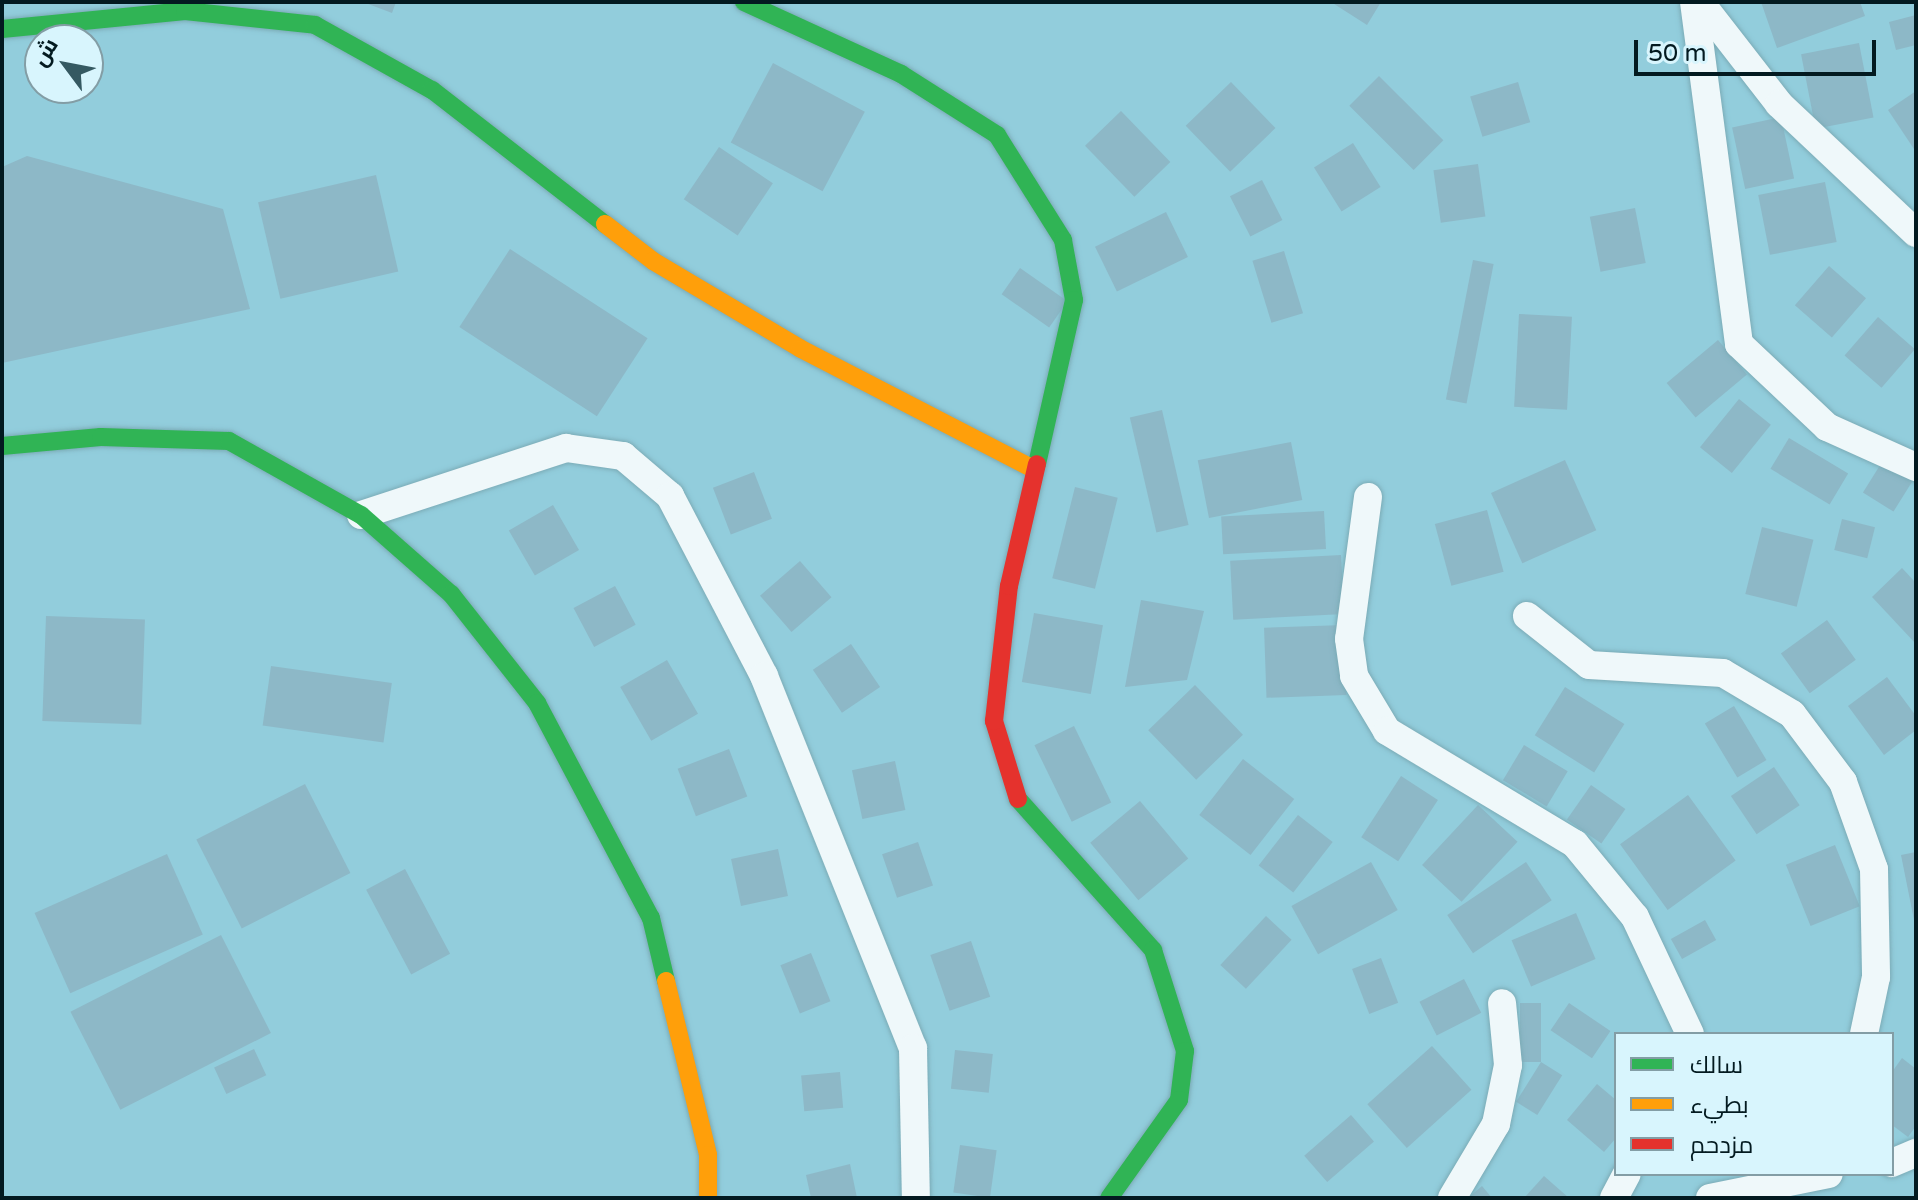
<!DOCTYPE html>
<html>
<head>
<meta charset="utf-8">
<style>
  body { margin:0 }
  #map { position:relative; width:1918px; height:1200px; overflow:hidden; background:#92cddc; font-family:"Varela Round",Cairo,sans-serif }
  div>[style] { position:absolute }
  [style*='--x'] { left:calc(var(--x)*1px); top:calc(var(--y)*1px); width:calc(var(--w)*1px); rotate:calc(var(--a)*1deg) }
  .building>* { inset:0; background:#8db8c7; transform-origin:0 0 }
  .roads { filter:drop-shadow(0 0 2px #7babb6) drop-shadow(0 0 2px #7babb6) }
  .street>* { height:28px; margin:-14px; padding:0 14px; transform-origin:14px; border-radius:14px; background:#eff8fa }
  .fast>* { height:18px; margin:-9px; padding:0 9px; transform-origin:9px; border-radius:9px; background:#30b455 }
  .slow>* { height:18px; margin:-9px; padding:0 9px; transform-origin:9px; border-radius:9px; background:#ff9f0a }
  .jam>* { height:18px; margin:-9px; padding:0 9px; transform-origin:9px; border-radius:9px; background:#e5322d }
  span { translate:-50% -50%; white-space:nowrap; text-align:center; line-height:1.15; -webkit-text-stroke:7px #d8f5fd; paint-order:stroke }
  .frame { position:absolute; inset:0; border:4px solid #031a20; pointer-events:none }
  .legend { position:absolute; left:1614px; top:1032px; width:280px; height:144px; box-sizing:border-box; background:#d8f5fd; border:2px solid #839da5; margin:0; padding:10px 14px; list-style:none; font-size:24px; color:#031a20 }
  .legend li { display:flex; align-items:center; gap:16px; height:40px }
  .legend b { width:40px; border:2px solid #839da5 }
  .north { position:absolute; left:24px; top:24px; width:80px; height:80px; box-sizing:border-box; background:#d8f5fd; border:2px solid #839da5; border-radius:50%; rotate:302deg; font-size:22px; font-weight:700; line-height:32px; text-align:center; color:#031a20 }
  .north::after { content:''; display:block; margin:auto; width:28px; height:36px; background:#355962; clip-path:polygon(50% 0,100% 100%,50% 72%,0 100%) }
  .scale { position:absolute; left:1634px; top:40px; width:242px; height:36px; box-sizing:border-box; border:4px solid #031a20; border-top:0; padding-left:10px; font-size:24px; line-height:28px; white-space:nowrap; color:#031a20; -webkit-text-stroke:6px #d8f5fd; paint-order:stroke }
</style>
</head>
<body>
<div id="map">
  <div class="building">
    <i style="clip-path:polygon(363px 2px,396px 2px,392px 13px)"></i>
    <i style="clip-path:polygon(1331px 2px,1381px 2px,1367px 25px)"></i>
    <i style="clip-path:polygon(1761px 2px,1860px 2px,1865px 16px,1777px 48px)"></i>
    <i style="clip-path:polygon(1916px 15px,1916px 45px,1896px 50px,1889px 22px)"></i>
    <i style="left:1859px;top:43px;width:76px;height:59px;rotate:79deg"></i>
    <i style="left:773px;top:63px;width:104px;height:90px;rotate:28deg"></i>
    <i style="left:1379px;top:76px;width:91px;height:42px;rotate:45deg"></i>
    <i style="left:1231px;top:82px;width:64px;height:63px;rotate:46deg"></i>
    <i style="left:1518px;top:82px;width:42px;height:50px;rotate:73deg"></i>
    <i style="clip-path:polygon(1916px 91px,1916px 152px,1888px 110px)"></i>
    <i style="left:1121px;top:111px;width:71px;height:50px;rotate:46deg"></i>
    <i style="left:1781px;top:117px;width:63px;height:50px;rotate:78deg"></i>
    <i style="left:1353px;top:143px;width:52px;height:46px;rotate:58deg"></i>
    <i style="left:719px;top:147px;width:65px;height:63px;rotate:34deg"></i>
    <i style="clip-path:polygon(27px 156px,223px 209px,250px 309px,2px 363px,2px 167px)"></i>
    <i style="left:1478px;top:164px;width:53px;height:45px;rotate:82deg"></i>
    <i style="left:376px;top:175px;width:99px;height:121px;rotate:77deg"></i>
    <i style="left:1262px;top:180px;width:45px;height:36px;rotate:63deg"></i>
    <i style="left:1825px;top:182px;width:61px;height:68px;rotate:79deg"></i>
    <i style="left:1635px;top:208px;width:56px;height:46px;rotate:79deg"></i>
    <i style="left:1166px;top:212px;width:50px;height:79px;rotate:64deg"></i>
    <i style="left:510px;top:249px;width:164px;height:93px;rotate:33deg"></i>
    <i style="left:1284px;top:251px;width:65px;height:33px;rotate:73deg"></i>
    <i style="left:1473px;top:260px;width:21px;height:142px;rotate:11deg"></i>
    <i style="left:1829px;top:266px;width:49px;height:52px;rotate:41deg"></i>
    <i style="left:1020px;top:268px;width:58px;height:32px;rotate:35deg"></i>
    <i style="left:1519px;top:314px;width:53px;height:93px;rotate:3deg"></i>
    <i style="left:1878px;top:317px;width:49px;height:51px;rotate:41deg"></i>
    <i style="left:1718px;top:340px;width:45px;height:67px;rotate:50deg"></i>
    <i style="left:1739px;top:399px;width:41px;height:62px;rotate:39deg"></i>
    <i style="left:1162px;top:410px;width:118px;height:33px;rotate:77deg"></i>
    <i style="left:1789px;top:438px;width:69px;height:36px;rotate:31deg"></i>
    <i style="left:1291px;top:442px;width:59px;height:95px;rotate:79deg"></i>
    <i style="left:1565px;top:460px;width:77px;height:81px;rotate:66deg"></i>
    <i style="left:1882px;top:462px;width:36px;height:36px;rotate:32deg"></i>
    <i style="left:754px;top:472px;width:50px;height:44px;rotate:69deg"></i>
    <i style="left:1075px;top:487px;width:44px;height:94px;rotate:14deg"></i>
    <i style="left:553px;top:505px;width:52px;height:51px;rotate:60deg"></i>
    <i style="left:1487px;top:510px;width:64px;height:54px;rotate:75deg"></i>
    <i style="left:1324px;top:511px;width:38px;height:103px;rotate:87deg"></i>
    <i style="left:1842px;top:519px;width:34px;height:32px;rotate:14deg"></i>
    <i style="left:1762px;top:527px;width:53px;height:69px;rotate:14deg"></i>
    <i style="left:1341px;top:555px;width:59px;height:111px;rotate:87deg"></i>
    <i style="left:800px;top:561px;width:48px;height:53px;rotate:49deg"></i>
    <i style="clip-path:polygon(1902px 568px,1916px 583px,1916px 644px,1872px 597px)"></i>
    <i style="left:615px;top:586px;width:44px;height:47px;rotate:62deg"></i>
    <i style="clip-path:polygon(1141px 600px,1204px 611px,1187px 680px,1125px 687px)"></i>
    <i style="left:1034px;top:613px;width:70px;height:70px;rotate:10deg"></i>
    <i style="left:46px;top:616px;width:99px;height:105px;rotate:2deg"></i>
    <i style="left:1827px;top:620px;width:49px;height:57px;rotate:54deg"></i>
    <i style="left:1344px;top:625px;width:70px;height:80px;rotate:88deg"></i>
    <i style="left:851px;top:644px;width:52px;height:46px;rotate:56deg"></i>
    <i style="left:667px;top:660px;width:62px;height:54px;rotate:60deg"></i>
    <i style="left:271px;top:666px;width:122px;height:60px;rotate:8deg"></i>
    <i style="clip-path:polygon(1887px 677px,1916px 716px,1916px 730px,1884px 755px,1848px 706px)"></i>
    <i style="left:1195px;top:685px;width:69px;height:65px;rotate:46deg"></i>
    <i style="left:1565px;top:687px;width:70px;height:57px;rotate:32deg"></i>
    <i style="left:1734px;top:706px;width:63px;height:34px;rotate:59deg"></i>
    <i style="left:1074px;top:726px;width:85px;height:44px;rotate:64deg"></i>
    <i style="left:1524px;top:745px;width:51px;height:41px;rotate:31deg"></i>
    <i style="left:729px;top:749px;width:51px;height:55px;rotate:69deg"></i>
    <i style="left:1243px;top:759px;width:65px;height:71px;rotate:38deg"></i>
    <i style="left:895px;top:761px;width:50px;height:44px;rotate:78deg"></i>
    <i style="left:1774px;top:767px;width:46px;height:52px;rotate:56deg"></i>
    <i style="left:1401px;top:776px;width:44px;height:73px;rotate:33deg"></i>
    <i style="left:305px;top:784px;width:100px;height:122px;rotate:63deg"></i>
    <i style="left:1591px;top:785px;width:42px;height:42px;rotate:35deg"></i>
    <i style="left:1688px;top:795px;width:81px;height:84px;rotate:54deg"></i>
    <i style="left:1140px;top:801px;width:75px;height:65px;rotate:50deg"></i>
    <i style="left:1478px;top:805px;width:54px;height:82px;rotate:43deg"></i>
    <i style="left:1298px;top:815px;width:44px;height:64px;rotate:38deg"></i>
    <i style="left:918px;top:842px;width:46px;height:38px;rotate:71deg"></i>
    <i style="left:1835px;top:845px;width:66px;height:53px;rotate:68deg"></i>
    <i style="left:778px;top:849px;width:48px;height:48px;rotate:78deg"></i>
    <i style="clip-path:polygon(1916px 852px,1916px 925px,1915px 925px,1901px 855px)"></i>
    <i style="left:167px;top:854px;width:88px;height:145px;rotate:66deg"></i>
    <i style="left:1371px;top:862px;width:55px;height:91px;rotate:61deg"></i>
    <i style="left:1526px;top:862px;width:46px;height:95px;rotate:56deg"></i>
    <i style="left:405px;top:869px;width:96px;height:44px;rotate:62deg"></i>
    <i style="left:1576px;top:913px;width:50px;height:70px;rotate:67deg"></i>
    <i style="left:1266px;top:916px;width:35px;height:67px;rotate:43deg"></i>
    <i style="left:1705px;top:920px;width:23px;height:39px;rotate:61deg"></i>
    <i style="left:221px;top:935px;width:110px;height:169px;rotate:63deg"></i>
    <i style="left:971px;top:941px;width:59px;height:43px;rotate:71deg"></i>
    <i style="left:811px;top:953px;width:52px;height:33px;rotate:68deg"></i>
    <i style="left:1381px;top:958px;width:48px;height:31px;rotate:69deg"></i>
    <i style="left:1464px;top:979px;width:38px;height:50px;rotate:63deg"></i>
    <i style="left:1520px;top:1003px;width:21px;height:59px"></i>
    <i style="left:1569px;top:1003px;width:50px;height:33px;rotate:34deg"></i>
    <i style="left:1432px;top:1046px;width:59px;height:87px;rotate:48deg"></i>
    <i style="left:254px;top:1049px;width:29px;height:44px;rotate:65deg"></i>
    <i style="left:955px;top:1050px;width:38px;height:39px;rotate:6deg"></i>
    <i style="clip-path:polygon(1902px 1058px,1916px 1069px,1916px 1126px,1908px 1137px,1892px 1125px,1892px 1072px)"></i>
    <i style="left:1541px;top:1062px;width:25px;height:47px;rotate:32deg"></i>
    <i style="left:840px;top:1072px;width:36px;height:39px;rotate:85deg"></i>
    <i style="clip-path:polygon(1597px 1084px,1616px 1100px,1616px 1138px,1604px 1152px,1567px 1120px)"></i>
    <i style="left:1351px;top:1115px;width:35px;height:62px;rotate:49deg"></i>
    <i style="left:960px;top:1145px;width:37px;height:48px;rotate:8deg"></i>
    <i style="clip-path:polygon(850px 1164px,857px 1198px,811px 1198px,806px 1175px)"></i>
    <i style="clip-path:polygon(1544px 1176px,1569px 1198px,1524px 1198px)"></i>
    <i style="clip-path:polygon(1482px 1186px,1492px 1198px,1468px 1198px)"></i>
  </div>
  <div class="roads">
    <div class="street">
      <i style="--x:1694;--y:2;--w:345;--a:82.5"></i>
      <i style="--x:1739;--y:344;--w:121;--a:43.3"></i>
      <i style="--x:1827;--y:427;--w:98;--a:24.2"></i>
      <i style="--x:1700;--y:2;--w:129;--a:52.2"></i>
      <i style="--x:1779;--y:104;--w:188;--a:43.3"></i>
      <i style="--x:1368;--y:497;--w:143;--a:97.6"></i>
      <i style="--x:1349;--y:639;--w:37;--a:82"></i>
      <i style="--x:1354;--y:676;--w:64;--a:59"></i>
      <i style="--x:1387;--y:731;--w:219;--a:31"></i>
      <i style="--x:1575;--y:844;--w:94;--a:50.6"></i>
      <i style="--x:1635;--y:917;--w:129;--a:64.8"></i>
      <i style="--x:361;--y:515;--w:216;--a:-18.1"></i>
      <i style="--x:566;--y:448;--w:58;--a:8"></i>
      <i style="--x:623;--y:456;--w:62;--a:40.4"></i>
      <i style="--x:670;--y:496;--w:203;--a:62.4"></i>
      <i style="--x:764;--y:676;--w:401;--a:68.2"></i>
      <i style="--x:913;--y:1048;--w:150;--a:88.9"></i>
      <i style="--x:1527;--y:616;--w:79;--a:38.3"></i>
      <i style="--x:1589;--y:665;--w:134;--a:3.4"></i>
      <i style="--x:1723;--y:673;--w:80;--a:30.7"></i>
      <i style="--x:1792;--y:714;--w:85;--a:53.1"></i>
      <i style="--x:1843;--y:782;--w:92;--a:70.4"></i>
      <i style="--x:1874;--y:869;--w:108;--a:88.9"></i>
      <i style="--x:1876;--y:977;--w:58;--a:101.9"></i>
      <i style="--x:1892;--y:1163;--w:26;--a:-23"></i>
      <i style="--x:1452;--y:1198;--w:86;--a:-59.3"></i>
      <i style="--x:1496;--y:1124;--w:60;--a:-78.5"></i>
      <i style="--x:1508;--y:1065;--w:62;--a:-95.5"></i>
      <i style="--x:1614;--y:1198;--w:27;--a:-62"></i>
      <i style="--x:1710;--y:1198;--w:121;--a:-11.4"></i>
    </div>
    <div class="fast">
      <i style="--x:744;--y:2;--w:173;--a:24.6"></i>
      <i style="--x:901;--y:74;--w:114;--a:32.4"></i>
      <i style="--x:997;--y:135;--w:124;--a:57.8"></i>
      <i style="--x:1063;--y:240;--w:61;--a:79.6"></i>
      <i style="--x:1074;--y:300;--w:168;--a:102.7"></i>
      <i style="--x:2;--y:29;--w:184;--a:-5.6"></i>
      <i style="--x:185;--y:11;--w:131;--a:6.1"></i>
      <i style="--x:315;--y:25;--w:134;--a:29.1"></i>
      <i style="--x:432;--y:90;--w:219;--a:37.8"></i>
      <i style="--x:2;--y:446;--w:99;--a:-5.2"></i>
      <i style="--x:101;--y:437;--w:128;--a:1.8"></i>
      <i style="--x:229;--y:441;--w:151;--a:29.3"></i>
      <i style="--x:361;--y:515;--w:120;--a:41.3"></i>
      <i style="--x:451;--y:594;--w:139;--a:51.7"></i>
      <i style="--x:537;--y:703;--w:243;--a:62.1"></i>
      <i style="--x:651;--y:918;--w:65;--a:76.6"></i>
      <i style="--x:1018;--y:799;--w:203;--a:48.2"></i>
      <i style="--x:1153;--y:950;--w:106;--a:72.4"></i>
      <i style="--x:1185;--y:1051;--w:49;--a:97"></i>
      <i style="--x:1179;--y:1100;--w:120;--a:125.5"></i>
    </div>
    <div class="slow">
      <i style="--x:605;--y:224;--w:61;--a:37.6"></i>
      <i style="--x:653;--y:261;--w:172;--a:30.7"></i>
      <i style="--x:801;--y:349;--w:263;--a:27.3"></i>
      <i style="--x:666;--y:981;--w:179;--a:76.4"></i>
      <i style="--x:708;--y:1155;--w:43;--a:90"></i>
    </div>
    <div class="jam">
      <i style="--x:1018;--y:799;--w:82;--a:-107.1"></i>
      <i style="--x:994;--y:721;--w:136;--a:-83.7"></i>
      <i style="--x:1009;--y:586;--w:125;--a:-77.1"></i>
    </div>
  </div>
  <div class="frame"></div>
  <ul class="legend">
  <li><b style="height:10px;background:#30b455"></b>سالك</li>
  <li><b style="height:10px;background:#ff9f0a"></b>بطيء</li>
  <li><b style="height:10px;background:#e5322d"></b>مزدحم</li>
  </ul>
  <div class="north">ش</div>
  <div class="scale">50 m</div>
</div>
</body>
</html>
